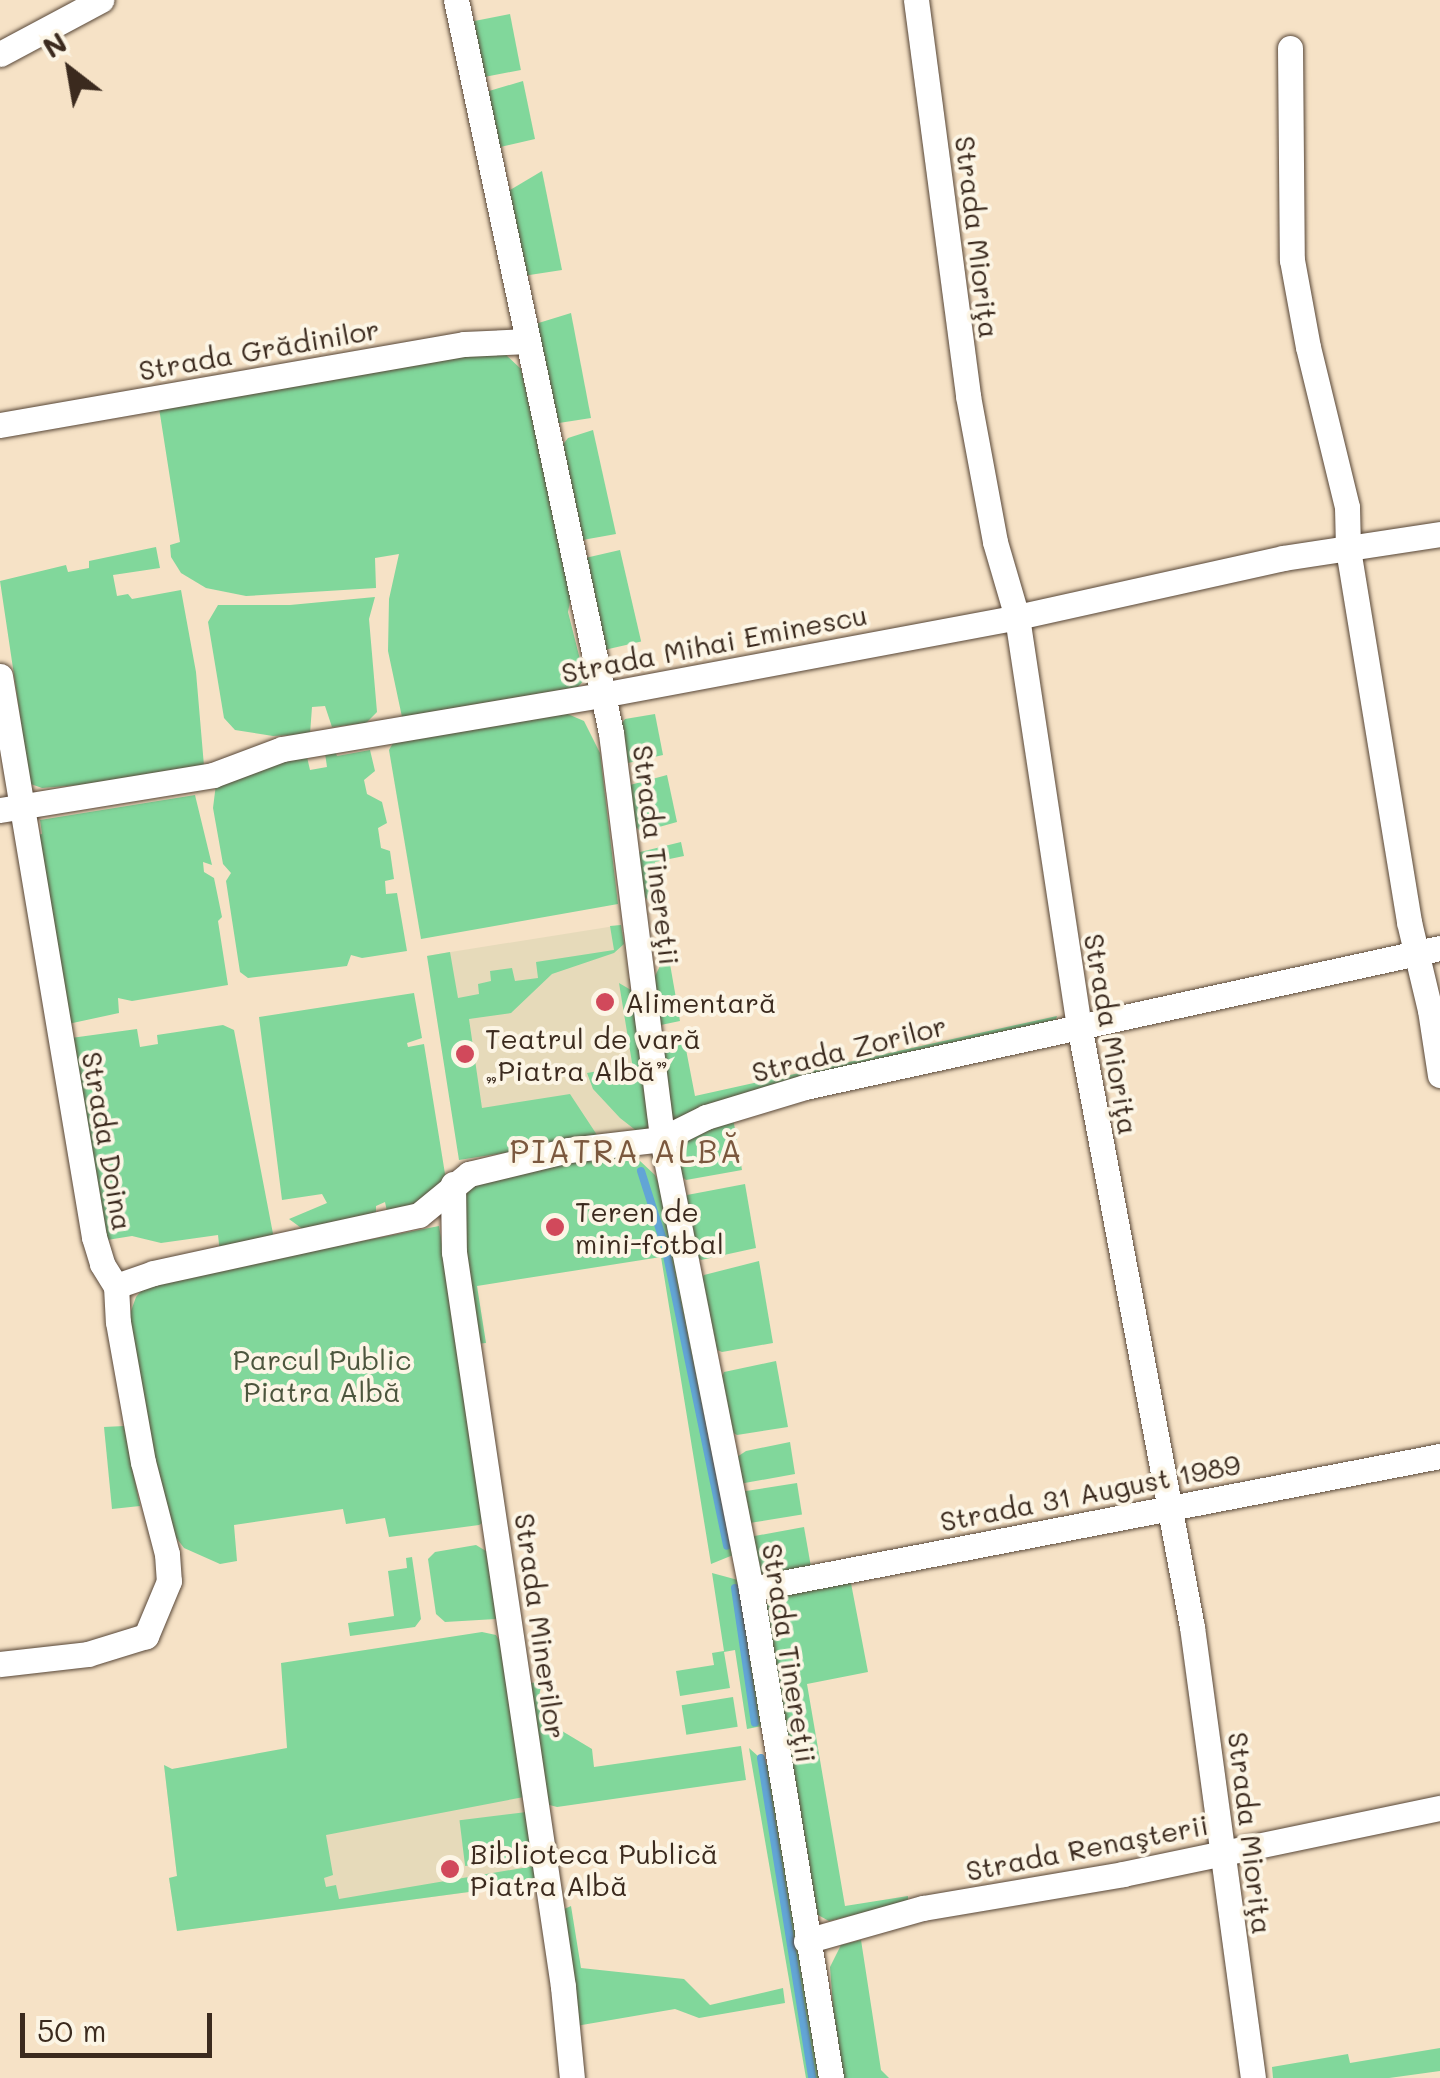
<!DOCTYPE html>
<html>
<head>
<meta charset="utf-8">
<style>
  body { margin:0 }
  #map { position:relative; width:1440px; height:2078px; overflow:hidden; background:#f6e2c6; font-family:Mali,sans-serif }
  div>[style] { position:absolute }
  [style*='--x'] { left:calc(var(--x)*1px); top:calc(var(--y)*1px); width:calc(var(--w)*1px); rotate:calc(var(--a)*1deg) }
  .built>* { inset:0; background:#e6daba; transform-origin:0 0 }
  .green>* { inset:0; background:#81d79b; transform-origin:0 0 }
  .stream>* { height:8px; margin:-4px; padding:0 4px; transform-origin:4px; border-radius:4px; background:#62a5d6 }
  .roads { filter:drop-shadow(0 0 2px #574637) drop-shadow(0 0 2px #574637) }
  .minor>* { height:25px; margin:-12.5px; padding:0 12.5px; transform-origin:12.5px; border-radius:12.5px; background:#fff }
  .dots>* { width:28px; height:28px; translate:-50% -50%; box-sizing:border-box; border:5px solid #fcf5e5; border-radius:50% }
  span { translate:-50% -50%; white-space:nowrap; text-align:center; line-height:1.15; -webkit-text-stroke:8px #fcf5e5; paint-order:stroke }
  .street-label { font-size:28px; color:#3b2a1e }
  .poi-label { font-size:28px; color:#3b2a1e }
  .left { translate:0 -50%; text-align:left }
  .park-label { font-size:28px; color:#4c553d }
  .quarter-label { font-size:32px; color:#7b583e; letter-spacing:2.5px }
  .north { position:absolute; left:20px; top:20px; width:100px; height:100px; -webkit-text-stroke:8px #fcf5e5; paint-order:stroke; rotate:329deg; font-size:28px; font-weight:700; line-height:40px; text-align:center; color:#3b2a1e }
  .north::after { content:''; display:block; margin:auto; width:35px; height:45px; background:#3b2a1e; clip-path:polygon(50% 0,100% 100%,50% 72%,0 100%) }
  .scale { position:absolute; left:20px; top:2013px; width:192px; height:45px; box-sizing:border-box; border:5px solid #3b2a1e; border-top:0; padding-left:12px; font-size:30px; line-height:35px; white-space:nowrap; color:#3b2a1e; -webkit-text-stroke:8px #fcf5e5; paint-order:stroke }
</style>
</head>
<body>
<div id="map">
  <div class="built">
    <i style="left:621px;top:925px;width:206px;height:196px;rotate:81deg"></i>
    <i style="clip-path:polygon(513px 1716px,536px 1883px,177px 1931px,169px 1878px,177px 1876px,164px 1765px,172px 1769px)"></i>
  </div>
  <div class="green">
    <i style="left:510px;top:14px;width:57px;height:40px;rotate:79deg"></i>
    <i style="clip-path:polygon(523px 81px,535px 139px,496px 148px,485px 100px,489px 91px)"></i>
    <i style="clip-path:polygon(542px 171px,562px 270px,523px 276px,505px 193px)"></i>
    <i style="clip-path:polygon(571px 313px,591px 418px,559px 423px,553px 417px,532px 325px)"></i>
    <i style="clip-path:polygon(504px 353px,521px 369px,572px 592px,568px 612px,585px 679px,578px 687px,402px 717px,388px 651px,389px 599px,399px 554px,375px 558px,376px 588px,246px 596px,206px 588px,181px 573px,171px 557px,170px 545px,180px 542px,159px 408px,416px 360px)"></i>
    <i style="clip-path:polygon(593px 430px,616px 534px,577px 541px,561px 447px,568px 438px)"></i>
    <i style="clip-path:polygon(156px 547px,160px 568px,113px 575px,117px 596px,128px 594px,132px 599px,181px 590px,196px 672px,204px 766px,91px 784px,42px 788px,25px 782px,17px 730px,22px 729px,21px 722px,0 581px,66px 565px,68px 572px,89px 568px,89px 561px)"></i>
    <i style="left:620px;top:550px;width:94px;height:39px;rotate:77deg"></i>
    <i style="clip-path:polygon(375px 597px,369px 619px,377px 712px,366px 723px,332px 727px,325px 706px,312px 707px,310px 734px,273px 736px,235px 730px,224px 718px,208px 622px,218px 605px,290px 605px)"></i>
    <i style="clip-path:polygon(563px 712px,584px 721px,600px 753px,618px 904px,421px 939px,389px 750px,393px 743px)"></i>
    <i style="clip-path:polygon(655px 714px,663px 755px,628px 763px,622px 723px,625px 719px)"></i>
    <i style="clip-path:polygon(370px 750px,375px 771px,364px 780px,367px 794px,382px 802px,387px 823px,378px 828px,381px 848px,390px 851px,394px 879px,385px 881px,386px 894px,397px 893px,407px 951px,362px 958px,351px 955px,347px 966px,248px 978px,240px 972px,226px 881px,231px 873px,223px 864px,213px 808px,216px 784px,276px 761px,307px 757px,310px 770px,327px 767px,325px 753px,335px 751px,337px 756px)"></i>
    <i style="clip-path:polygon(667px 775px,677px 822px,641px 832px,635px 826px,630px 785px)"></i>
    <i style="clip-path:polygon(195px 795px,212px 865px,203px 862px,204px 872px,214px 878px,222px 917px,218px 921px,228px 985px,132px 1001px,118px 998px,119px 1013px,68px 1024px,37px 835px,42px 834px,40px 820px)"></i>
    <i style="clip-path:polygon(681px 842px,684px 856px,655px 862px,661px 903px,652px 904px,640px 892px,632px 854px)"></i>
    <i style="clip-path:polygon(621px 925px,624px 944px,614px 953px,552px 974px,511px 1013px,469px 1019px,482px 1108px,570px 1094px,599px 1138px,459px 1160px,427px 956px,450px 952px,458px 998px,479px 994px,478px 984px,491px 981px,490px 971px,512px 968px,515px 981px,538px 978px,536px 962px,614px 950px,610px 926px)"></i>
    <i style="clip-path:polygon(661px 964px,670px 964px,680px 1021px,656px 1026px,651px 984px)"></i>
    <i style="clip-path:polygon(619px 983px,631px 990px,653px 1129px,638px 1132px,620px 1118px,593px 1089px,587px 1073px,610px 1069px,613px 1085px,635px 1081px)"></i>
    <i style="clip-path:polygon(414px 993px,422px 1038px,407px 1043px,408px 1047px,424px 1044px,446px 1180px,431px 1198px,388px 1216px,385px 1202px,376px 1206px,376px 1219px,308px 1233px,289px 1219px,327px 1203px,322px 1194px,282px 1200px,259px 1017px)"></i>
    <i style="clip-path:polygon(1057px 1016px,1055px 1023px,670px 1122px,657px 1045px,684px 1039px,695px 1096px)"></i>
    <i style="clip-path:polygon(223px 1025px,234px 1030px,274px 1239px,220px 1253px,218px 1235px,161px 1243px,132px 1236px,107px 1240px,71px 1038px,137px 1029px,140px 1047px,158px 1044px,157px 1035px)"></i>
    <i style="clip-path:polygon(733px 1118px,742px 1170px,686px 1180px,680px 1175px,677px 1160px,682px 1142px)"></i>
    <i style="clip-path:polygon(621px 1153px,640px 1161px,655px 1175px,663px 1193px,738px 1553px,711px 1564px,661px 1257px,477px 1286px,486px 1343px,475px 1344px,458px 1215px,469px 1182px)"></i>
    <i style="clip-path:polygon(745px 1184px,756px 1248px,701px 1260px,696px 1256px,684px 1200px,687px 1195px)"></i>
    <i style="clip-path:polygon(439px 1226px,488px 1519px,479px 1525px,389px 1537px,385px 1518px,346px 1524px,343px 1509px,234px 1525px,237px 1561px,220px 1564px,184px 1548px,175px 1536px,146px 1443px,127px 1322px,136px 1297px,148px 1283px)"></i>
    <i style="clip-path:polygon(759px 1261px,773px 1343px,722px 1352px,715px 1349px,700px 1280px,704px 1275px)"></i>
    <i style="clip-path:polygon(776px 1361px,788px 1427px,737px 1435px,730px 1431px,721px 1379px,724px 1372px)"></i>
    <i style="clip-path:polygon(124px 1426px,140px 1506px,112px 1509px,104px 1427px)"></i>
    <i style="clip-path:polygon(790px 1442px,795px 1474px,739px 1484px,737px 1457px,746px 1451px)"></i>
    <i style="left:797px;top:1483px;width:32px;height:58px;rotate:81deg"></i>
    <i style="clip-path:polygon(804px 1527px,811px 1567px,764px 1576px,755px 1570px,749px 1537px)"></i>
    <i style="clip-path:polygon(476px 1545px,491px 1554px,496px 1619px,445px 1622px,436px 1614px,428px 1559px,435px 1552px)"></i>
    <i style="clip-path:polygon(412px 1557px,421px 1619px,415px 1627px,350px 1636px,348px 1623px,394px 1616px,388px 1571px,407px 1568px,406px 1558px)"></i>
    <i style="clip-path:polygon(712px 1573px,738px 1580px,762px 1726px,747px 1729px,735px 1650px,724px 1652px,730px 1688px,680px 1696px,676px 1671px,714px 1665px,712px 1653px,724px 1651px)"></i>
    <i style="clip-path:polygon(850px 1578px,868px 1672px,807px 1684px,845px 1906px,908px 1896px,908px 1902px,829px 1921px,818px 1915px,811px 1902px,765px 1604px,775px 1594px)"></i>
    <i style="clip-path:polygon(482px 1632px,496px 1635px,503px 1647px,524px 1797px,326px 1835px,333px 1875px,324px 1878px,326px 1887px,336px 1885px,339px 1899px,534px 1866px,536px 1883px,177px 1931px,169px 1878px,177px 1876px,164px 1765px,172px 1769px,287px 1748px,281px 1663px)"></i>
    <i style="clip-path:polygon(542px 1682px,538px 1701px,544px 1730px,557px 1728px,592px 1749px,594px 1767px,741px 1746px,746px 1780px,557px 1807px,546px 1804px,530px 1683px)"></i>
    <i style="left:733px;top:1697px;width:30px;height:52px;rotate:81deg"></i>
    <i style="clip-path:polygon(749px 1748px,769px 1766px,825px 2078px,806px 2078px)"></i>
    <i style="left:527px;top:1812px;width:46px;height:68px;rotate:83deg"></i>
    <i style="clip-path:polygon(571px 1906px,581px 1968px,684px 1979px,710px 2005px,783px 1988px,785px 2003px,699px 2018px,675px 2009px,576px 2026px,562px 1910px)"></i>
    <i style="clip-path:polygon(861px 1940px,881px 2070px,889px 2078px,842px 2078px,836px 2047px,830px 1967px,841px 1945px)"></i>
    <i style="clip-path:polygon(1440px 2048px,1440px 2071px,1389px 2078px,1273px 2078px,1272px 2067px,1348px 2054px,1350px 2063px)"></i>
  </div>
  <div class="stream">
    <i style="--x:641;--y:1171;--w:79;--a:72.3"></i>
    <i style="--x:665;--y:1246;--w:306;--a:78.3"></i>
    <i style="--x:735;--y:1588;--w:136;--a:81.6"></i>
    <i style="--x:761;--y:1758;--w:324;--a:80.9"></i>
  </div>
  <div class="roads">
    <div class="minor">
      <i style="--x:456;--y:0;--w:749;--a:78.06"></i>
      <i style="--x:611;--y:733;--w:409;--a:82.8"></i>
      <i style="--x:662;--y:1139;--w:459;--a:78.8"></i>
      <i style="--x:751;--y:1589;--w:496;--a:80.7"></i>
      <i style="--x:916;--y:0;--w:399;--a:82.5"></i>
      <i style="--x:968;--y:396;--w:148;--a:79.5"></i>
      <i style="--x:995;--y:542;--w:78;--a:73.7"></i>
      <i style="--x:1017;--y:617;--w:413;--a:81.4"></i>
      <i style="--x:1079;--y:1025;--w:613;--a:79.37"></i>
      <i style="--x:1192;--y:1627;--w:455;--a:82.3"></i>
      <i style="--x:1290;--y:48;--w:212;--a:89.5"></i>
      <i style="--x:1292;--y:260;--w:88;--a:79.6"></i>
      <i style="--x:1308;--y:347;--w:165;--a:76.3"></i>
      <i style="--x:1347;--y:507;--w:42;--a:88.6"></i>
      <i style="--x:1348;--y:549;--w:378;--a:80.7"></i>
      <i style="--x:1409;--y:922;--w:90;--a:76.6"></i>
      <i style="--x:1430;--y:1010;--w:66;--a:81.3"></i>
      <i style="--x:0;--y:54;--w:115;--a:-28.1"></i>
      <i style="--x:0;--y:425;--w:471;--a:-9.9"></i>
      <i style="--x:464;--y:344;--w:64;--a:-2.7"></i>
      <i style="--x:0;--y:676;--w:569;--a:80.49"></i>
      <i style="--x:94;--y:1237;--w:28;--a:73"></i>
      <i style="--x:102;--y:1264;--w:26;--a:58"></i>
      <i style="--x:116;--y:1286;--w:36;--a:87"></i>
      <i style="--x:118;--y:1322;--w:142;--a:79.9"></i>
      <i style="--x:143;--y:1462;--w:95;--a:75.4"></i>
      <i style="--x:167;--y:1554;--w:27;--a:86"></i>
      <i style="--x:169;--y:1581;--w:60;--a:112.7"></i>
      <i style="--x:146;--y:1636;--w:61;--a:162.8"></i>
      <i style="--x:88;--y:1654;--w:89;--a:173.5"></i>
      <i style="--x:0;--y:810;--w:216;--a:-9.3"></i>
      <i style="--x:213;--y:775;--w:74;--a:-20.6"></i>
      <i style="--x:282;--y:749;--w:325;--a:-9.6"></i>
      <i style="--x:602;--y:695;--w:422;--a:-10.6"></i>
      <i style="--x:1017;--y:617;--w:272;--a:-12.5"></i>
      <i style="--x:1283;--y:558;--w:159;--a:-8.7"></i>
      <i style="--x:453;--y:1184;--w:68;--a:89.2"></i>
      <i style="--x:454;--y:1252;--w:743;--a:81.56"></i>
      <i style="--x:563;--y:1987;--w:91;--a:84.4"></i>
      <i style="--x:116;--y:1286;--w:39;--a:-19"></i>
      <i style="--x:153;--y:1273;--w:272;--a:-12.3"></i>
      <i style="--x:419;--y:1215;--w:65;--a:-39.4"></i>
      <i style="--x:469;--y:1174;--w:103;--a:-13.5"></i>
      <i style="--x:569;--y:1150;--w:94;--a:-6.7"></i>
      <i style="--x:662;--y:1139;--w:49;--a:-26.6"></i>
      <i style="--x:706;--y:1117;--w:103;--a:-16.9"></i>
      <i style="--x:805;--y:1087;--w:650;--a:-12.35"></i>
      <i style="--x:751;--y:1589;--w:702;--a:-10.93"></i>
      <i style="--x:806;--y:1941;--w:122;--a:-15.8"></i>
      <i style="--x:923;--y:1908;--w:203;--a:-9.6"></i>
      <i style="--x:1123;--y:1874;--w:324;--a:-11.8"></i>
    </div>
  </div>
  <div class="dots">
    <i style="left:605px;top:1002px;background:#d1495b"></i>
    <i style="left:465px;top:1054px;background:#d1495b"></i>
    <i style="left:555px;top:1227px;background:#d1495b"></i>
    <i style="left:450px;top:1869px;background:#d1495b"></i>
  </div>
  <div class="street-label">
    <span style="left:978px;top:237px;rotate:83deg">Strada Mioriţa</span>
    <span style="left:259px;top:349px;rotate:-10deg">Strada Grădinilor</span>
    <span style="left:714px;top:643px;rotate:-11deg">Strada Mihai Eminescu</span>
    <span style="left:657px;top:855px;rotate:83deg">Strada Tinereţii</span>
    <span style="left:1112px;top:1034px;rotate:80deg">Strada Mioriţa</span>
    <span style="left:849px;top:1048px;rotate:-14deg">Strada Zorilor</span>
    <span style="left:108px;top:1141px;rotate:80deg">Strada Doina</span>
    <span style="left:1090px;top:1492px;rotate:-11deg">Strada 31 August 1989</span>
    <span style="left:541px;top:1626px;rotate:82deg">Strada Minerilor</span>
    <span style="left:790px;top:1653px;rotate:81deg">Strada Tinereţii</span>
    <span style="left:1251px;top:1833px;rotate:83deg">Strada Mioriţa</span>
    <span style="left:1087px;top:1847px;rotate:-11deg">Strada Renaşterii</span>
  </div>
  <div class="poi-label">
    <span class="left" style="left:625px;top:1002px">Alimentară</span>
    <span class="left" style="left:485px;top:1054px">Teatrul de vară<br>„Piatra Albă”</span>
    <span class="left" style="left:575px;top:1227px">Teren de<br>mini-fotbal</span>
    <span class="left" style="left:470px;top:1869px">Biblioteca Publică<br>Piatra Albă</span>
  </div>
  <div class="park-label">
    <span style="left:322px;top:1375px">Parcul Public<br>Piatra Albă</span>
  </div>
  <div class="quarter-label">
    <span style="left:627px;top:1150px">PIATRA ALBĂ</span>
  </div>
  <div class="north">N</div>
  <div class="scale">50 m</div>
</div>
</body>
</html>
